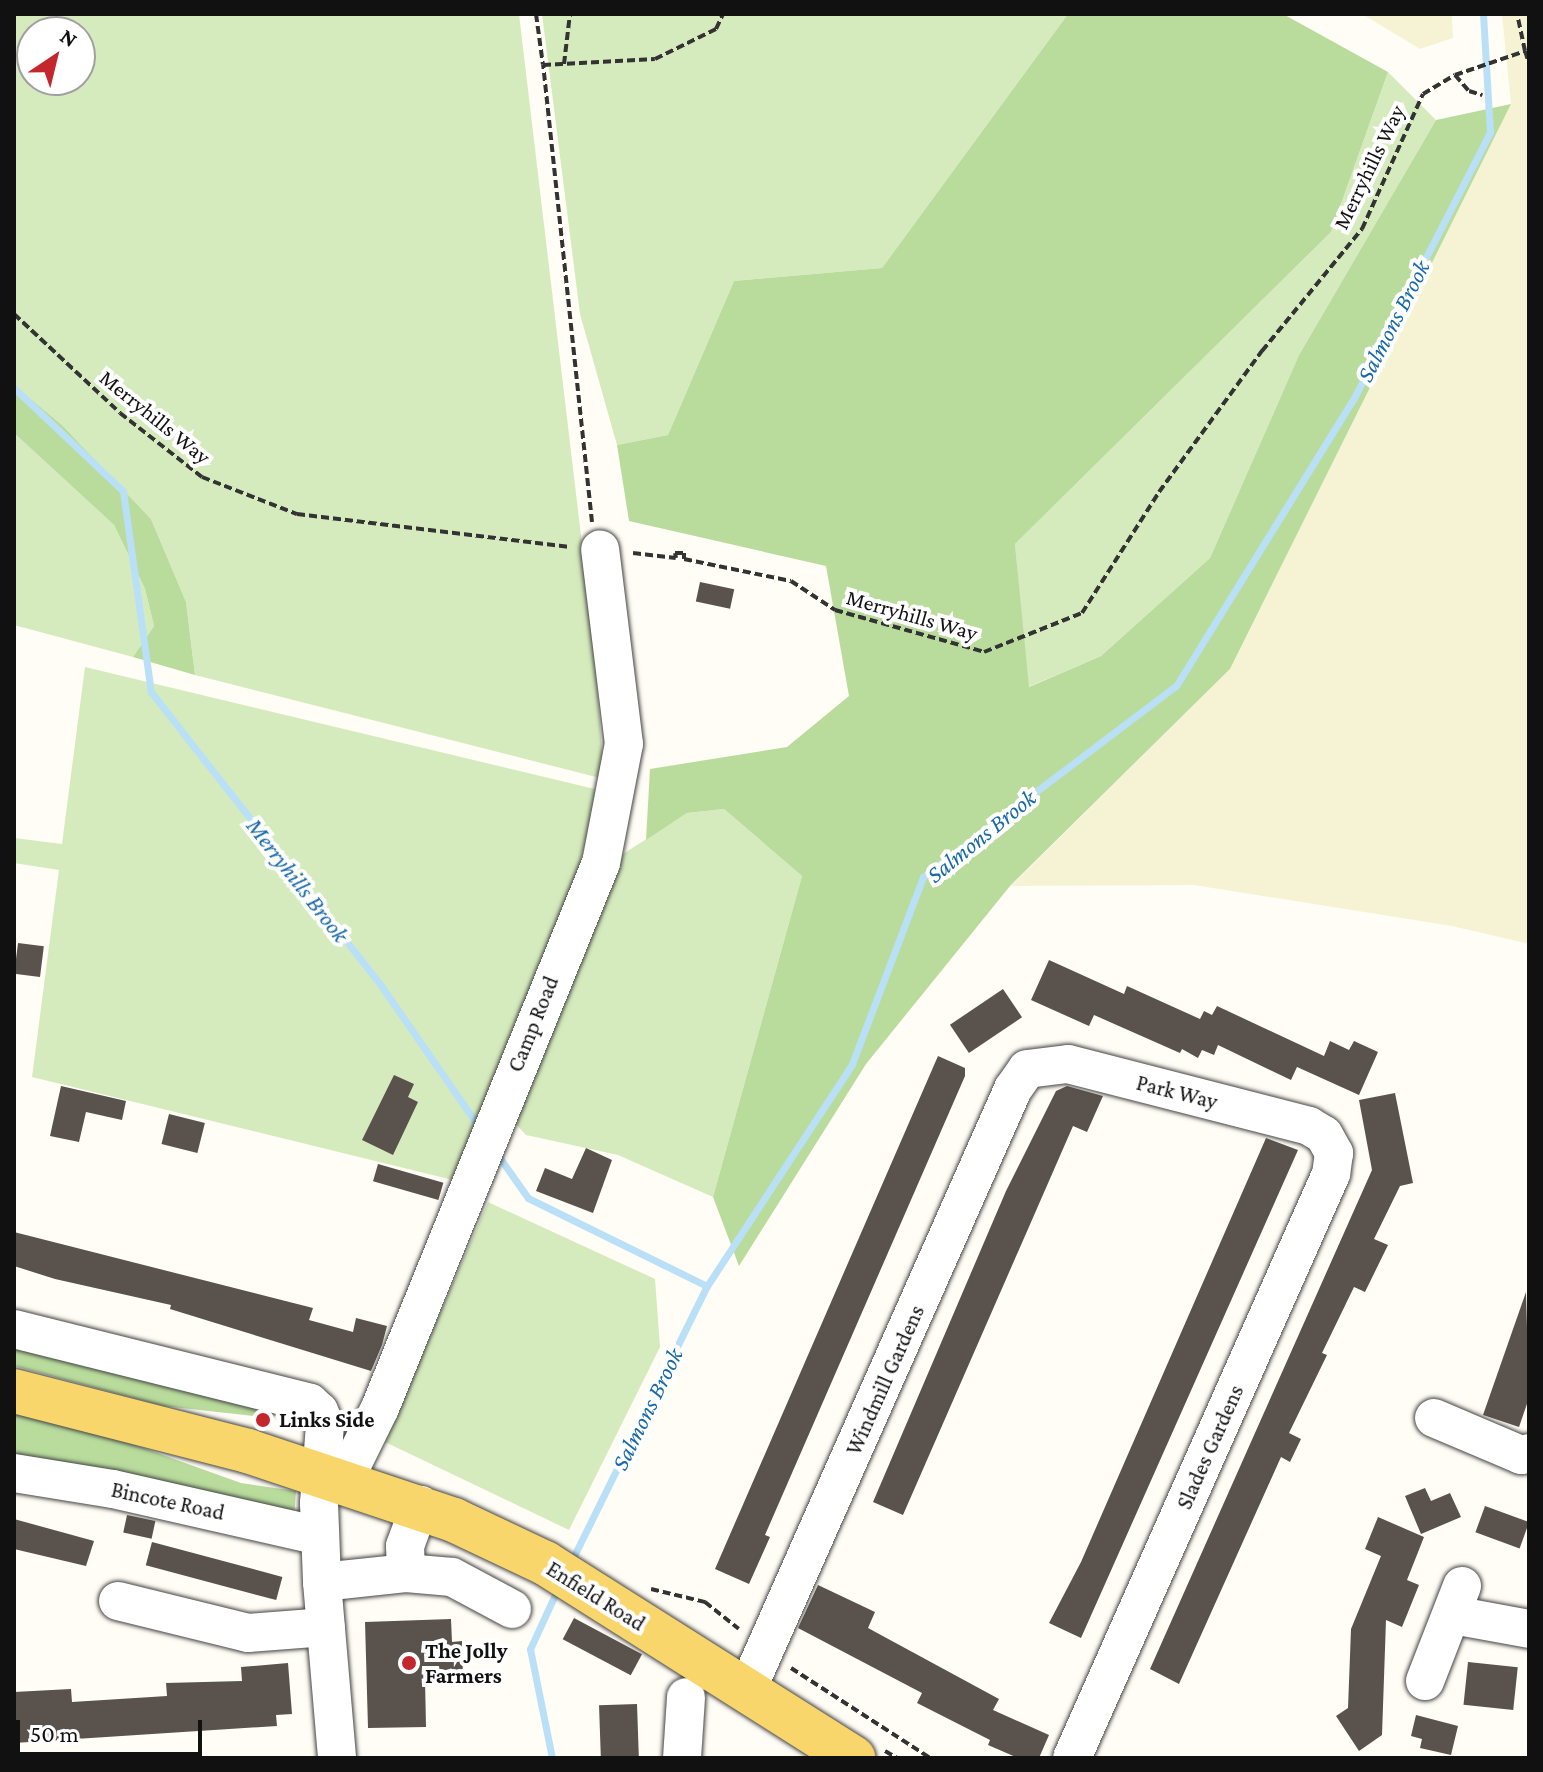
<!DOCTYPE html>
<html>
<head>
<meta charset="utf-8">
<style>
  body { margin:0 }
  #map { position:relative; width:1543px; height:1772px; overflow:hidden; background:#fffdf5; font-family:"Crimson Pro",serif }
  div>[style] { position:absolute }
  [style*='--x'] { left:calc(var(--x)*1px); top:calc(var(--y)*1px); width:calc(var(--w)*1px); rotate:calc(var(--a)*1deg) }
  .farmland>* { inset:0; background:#f6f3d4 }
  .green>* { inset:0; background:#d5ebbd }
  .forest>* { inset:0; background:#b9dc9c }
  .stream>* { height:7px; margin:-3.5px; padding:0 3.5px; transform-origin:3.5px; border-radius:3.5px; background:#b9e0f7 }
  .building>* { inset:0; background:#5a524d; transform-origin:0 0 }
  .path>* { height:4px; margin-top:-2px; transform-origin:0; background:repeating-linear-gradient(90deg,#333 0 8px,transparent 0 12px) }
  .roads { filter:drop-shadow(0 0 2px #444) drop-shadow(0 0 2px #444) }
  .minor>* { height:38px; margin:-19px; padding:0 19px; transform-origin:19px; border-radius:19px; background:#fff }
  .major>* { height:44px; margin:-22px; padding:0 22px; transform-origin:22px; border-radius:22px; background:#f9d66b }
  .dots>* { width:22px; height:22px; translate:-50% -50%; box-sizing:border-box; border:4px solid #fff; border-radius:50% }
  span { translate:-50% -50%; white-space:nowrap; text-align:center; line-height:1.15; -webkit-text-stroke:8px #fff; paint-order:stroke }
  .street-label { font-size:22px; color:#111 }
  .poi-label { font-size:22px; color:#111; font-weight:700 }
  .left { translate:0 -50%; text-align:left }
  .water-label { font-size:24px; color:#1768a6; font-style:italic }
  .frame { position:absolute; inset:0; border:16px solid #111; pointer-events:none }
  .north { position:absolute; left:16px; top:16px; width:80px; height:80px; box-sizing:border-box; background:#fff; border:2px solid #a0a0a0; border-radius:50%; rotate:35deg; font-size:22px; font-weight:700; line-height:32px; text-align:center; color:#111 }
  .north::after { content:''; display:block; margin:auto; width:28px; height:36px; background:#c4262e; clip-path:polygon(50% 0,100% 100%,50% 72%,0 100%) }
  .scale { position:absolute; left:16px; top:1720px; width:186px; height:36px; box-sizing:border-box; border:4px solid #111; border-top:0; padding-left:10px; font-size:24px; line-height:28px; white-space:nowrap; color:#111; -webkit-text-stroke:6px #fff; paint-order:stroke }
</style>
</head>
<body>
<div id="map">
  <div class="farmland">
    <i style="clip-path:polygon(1362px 14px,1452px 14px,1453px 38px,1420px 49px)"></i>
    <i style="clip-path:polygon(1502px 14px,1529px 14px,1529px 944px,1452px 926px,1194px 885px,1011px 886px,1230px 669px,1511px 104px)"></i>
  </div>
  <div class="green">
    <i style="clip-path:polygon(evenodd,14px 14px,519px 14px,594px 645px,604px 779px,195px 675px,186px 602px,151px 519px,62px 425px,14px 385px,14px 14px,32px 32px,80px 32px,80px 80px,32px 80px,32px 32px)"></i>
    <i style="clip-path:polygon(542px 14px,1068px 14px,882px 268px,734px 281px,668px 435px,617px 445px,580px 314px)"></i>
    <i style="clip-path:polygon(1388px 72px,1436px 120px,1299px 355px,1210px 558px,1101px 656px,1028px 687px,1015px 544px,1331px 232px)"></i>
    <i style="clip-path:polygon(14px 433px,114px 525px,145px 589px,154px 626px,133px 657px,14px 625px)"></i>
    <i style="clip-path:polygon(85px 667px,599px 790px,567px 912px,461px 1182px,32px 1077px,59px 870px,14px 863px,14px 838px,62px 844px)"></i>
    <i style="clip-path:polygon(724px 809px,802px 876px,713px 1197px,618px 1155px,526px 1135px,514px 1122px,623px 854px,687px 813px)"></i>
    <i style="clip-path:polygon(488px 1202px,655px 1279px,660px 1347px,569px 1530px,385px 1442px)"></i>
  </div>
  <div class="forest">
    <i style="clip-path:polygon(1068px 14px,1283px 14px,1388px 72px,1331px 232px,1015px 544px,1029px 687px,1101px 656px,1210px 558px,1299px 355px,1436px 120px,1511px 104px,1230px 669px,1010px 886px,866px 1064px,739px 1266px,713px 1197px,802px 876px,724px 809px,687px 813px,646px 840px,650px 769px,787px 747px,849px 696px,826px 566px,629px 521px,617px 445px,668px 435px,734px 281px,882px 268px)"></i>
    <i style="clip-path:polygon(14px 385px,62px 425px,151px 519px,186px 602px,195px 675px,133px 657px,154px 626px,145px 589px,114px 525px,14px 433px)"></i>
    <i style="clip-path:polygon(14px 1339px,278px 1402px,273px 1418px,163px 1406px,14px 1366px)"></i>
    <i style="clip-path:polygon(14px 1411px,121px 1440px,241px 1483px,296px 1491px,294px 1519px,14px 1467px)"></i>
  </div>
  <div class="stream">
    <i style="--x:14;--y:388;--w:150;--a:43.4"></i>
    <i style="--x:123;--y:491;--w:203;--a:82.1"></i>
    <i style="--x:151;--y:692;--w:375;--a:51.9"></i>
    <i style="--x:382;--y:987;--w:170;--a:55.3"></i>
    <i style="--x:497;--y:1154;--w:54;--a:54.8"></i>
    <i style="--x:528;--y:1198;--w:199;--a:26.2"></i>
    <i style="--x:571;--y:1562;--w:308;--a:-63.8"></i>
    <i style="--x:707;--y:1286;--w:265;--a:-56.8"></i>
    <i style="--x:852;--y:1064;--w:200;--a:-69.2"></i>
    <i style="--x:923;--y:877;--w:317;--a:-37.1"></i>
    <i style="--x:1176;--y:686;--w:339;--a:-58.3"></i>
    <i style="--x:1354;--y:398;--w:299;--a:-62.9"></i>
    <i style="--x:1490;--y:132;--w:118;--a:-93.4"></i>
    <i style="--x:552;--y:1758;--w:111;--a:-101.4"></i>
    <i style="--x:530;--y:1649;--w:67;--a:-65.3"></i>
  </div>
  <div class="building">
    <i style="left:700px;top:582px;width:35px;height:20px;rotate:12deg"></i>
    <i style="left:18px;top:943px;width:26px;height:31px;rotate:7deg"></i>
    <i style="clip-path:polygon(1049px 960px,1124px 994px,1127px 986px,1200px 1019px,1204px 1011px,1212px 1015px,1217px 1006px,1324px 1056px,1330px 1041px,1349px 1050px,1354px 1041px,1378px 1052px,1359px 1095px,1297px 1067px,1291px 1080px,1218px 1045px,1214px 1055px,1202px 1050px,1198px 1058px,1182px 1049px,1180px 1053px,1094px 1015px,1089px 1026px,1031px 1000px)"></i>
    <i style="left:1003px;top:989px;width:34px;height:64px;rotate:56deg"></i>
    <i style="clip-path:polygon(938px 1056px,965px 1068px,965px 1076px,765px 1535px,770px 1537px,749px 1584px,715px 1569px)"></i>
    <i style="clip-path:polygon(394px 1075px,414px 1084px,408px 1097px,418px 1102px,393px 1155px,362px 1140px)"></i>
    <i style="clip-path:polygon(61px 1086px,126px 1101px,122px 1120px,86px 1112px,79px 1142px,50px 1136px)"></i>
    <i style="clip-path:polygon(1067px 1086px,1103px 1096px,1087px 1132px,1073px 1126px,903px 1515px,873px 1502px,1006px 1191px,1056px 1091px)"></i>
    <i style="clip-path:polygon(1395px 1093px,1413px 1183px,1400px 1186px,1374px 1239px,1388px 1245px,1365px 1292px,1354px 1287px,1322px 1353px,1327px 1355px,1289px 1433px,1301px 1439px,1290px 1462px,1281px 1457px,1179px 1684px,1150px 1669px,1372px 1170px,1359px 1100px)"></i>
    <i style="left:169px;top:1114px;width:37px;height:31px;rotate:14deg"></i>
    <i style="clip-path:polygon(1266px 1138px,1298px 1150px,1081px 1638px,1049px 1623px,1081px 1562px)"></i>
    <i style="clip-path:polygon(586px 1148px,612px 1160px,593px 1213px,536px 1191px,545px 1168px,572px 1179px)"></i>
    <i style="left:378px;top:1164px;width:68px;height:18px;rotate:16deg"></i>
    <i style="clip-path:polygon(14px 1232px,313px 1308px,309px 1320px,353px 1332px,356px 1318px,387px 1326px,382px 1345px,371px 1371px,170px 1309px,171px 1305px,55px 1279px,14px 1266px)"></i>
    <i style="clip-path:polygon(1526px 1292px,1529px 1398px,1519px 1427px,1483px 1415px)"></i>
    <i style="clip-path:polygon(1425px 1488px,1431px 1501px,1450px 1493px,1461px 1517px,1421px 1534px,1405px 1496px)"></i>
    <i style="left:1485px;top:1506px;width:47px;height:28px;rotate:20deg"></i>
    <i style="left:127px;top:1515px;width:29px;height:18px;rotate:12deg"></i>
    <i style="clip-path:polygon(1378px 1517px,1424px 1537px,1407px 1580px,1419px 1585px,1402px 1627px,1386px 1620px,1382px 1735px,1359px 1751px,1336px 1716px,1348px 1708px,1351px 1629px,1381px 1556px,1365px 1549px)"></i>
    <i style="clip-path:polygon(14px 1519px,94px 1541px,86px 1566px,14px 1549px)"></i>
    <i style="left:152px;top:1542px;width:135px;height:24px;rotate:15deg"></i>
    <i style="clip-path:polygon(818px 1585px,875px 1612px,868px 1628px,999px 1699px,993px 1710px,1049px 1735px,1039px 1758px,1018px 1758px,988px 1745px,990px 1740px,917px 1703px,922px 1693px,798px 1628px)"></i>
    <i style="left:574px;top:1618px;width:77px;height:24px;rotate:28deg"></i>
    <i style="clip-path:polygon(451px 1619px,452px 1642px,462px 1641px,463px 1678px,425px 1679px,426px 1727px,368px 1728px,365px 1622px)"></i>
    <i style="left:1468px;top:1662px;width:50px;height:43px;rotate:6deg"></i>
    <i style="clip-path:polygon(288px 1663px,292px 1714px,276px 1715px,277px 1726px,14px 1743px,14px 1692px,71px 1689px,72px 1702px,167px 1696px,166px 1683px,242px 1681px,241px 1667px)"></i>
    <i style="left:637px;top:1704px;width:54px;height:38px;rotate:88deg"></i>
    <i style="clip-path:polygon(1416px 1715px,1458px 1726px,1451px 1755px,1420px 1748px,1422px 1739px,1411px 1736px)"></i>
  </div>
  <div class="path">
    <i style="--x:536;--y:14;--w:51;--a:82.2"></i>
    <i style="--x:1525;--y:51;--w:13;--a:72"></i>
    <i style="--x:564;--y:64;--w:50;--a:-83.2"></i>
    <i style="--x:1455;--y:75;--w:21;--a:49"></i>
    <i style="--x:1469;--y:91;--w:14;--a:17"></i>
    <i style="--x:14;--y:314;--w:145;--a:43"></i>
    <i style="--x:120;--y:413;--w:104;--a:38"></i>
    <i style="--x:202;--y:477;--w:102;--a:21.3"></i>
    <i style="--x:297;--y:514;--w:275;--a:6.9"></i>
    <i style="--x:592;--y:522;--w:460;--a:-96.1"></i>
    <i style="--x:543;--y:65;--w:112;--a:-3.1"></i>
    <i style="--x:655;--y:59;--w:68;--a:-26.2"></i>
    <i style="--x:716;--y:29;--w:17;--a:-65"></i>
    <i style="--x:633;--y:553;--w:43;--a:6.6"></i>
    <i style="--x:676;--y:558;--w:5;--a:-101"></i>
    <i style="--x:675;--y:553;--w:9;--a:0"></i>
    <i style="--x:684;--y:553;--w:6;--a:90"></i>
    <i style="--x:684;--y:559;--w:109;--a:11.6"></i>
    <i style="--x:791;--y:581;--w:53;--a:33.4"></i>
    <i style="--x:835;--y:610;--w:155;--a:15.7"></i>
    <i style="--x:984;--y:652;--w:105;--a:-21.7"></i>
    <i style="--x:1082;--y:613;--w:143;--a:-57.5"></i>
    <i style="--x:1159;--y:492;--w:175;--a:-53.9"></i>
    <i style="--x:1262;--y:351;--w:158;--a:-50.7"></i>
    <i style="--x:1362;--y:229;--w:148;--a:-65.7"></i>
    <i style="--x:1423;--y:94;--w:37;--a:-31"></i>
    <i style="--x:1455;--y:75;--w:74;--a:-18.9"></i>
    <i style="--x:1525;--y:51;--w:38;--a:-102"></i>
    <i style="--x:651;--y:1589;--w:56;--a:13.5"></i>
    <i style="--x:705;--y:1602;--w:43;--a:38.5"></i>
    <i style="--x:791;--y:1668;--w:166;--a:32.9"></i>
    <i style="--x:885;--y:1751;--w:14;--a:30"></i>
  </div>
  <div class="roads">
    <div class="minor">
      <i style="--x:14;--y:1329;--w:305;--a:14"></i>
      <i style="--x:310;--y:1403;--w:12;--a:42"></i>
      <i style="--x:319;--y:1411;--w:15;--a:67"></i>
      <i style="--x:325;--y:1425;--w:78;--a:94.4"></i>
      <i style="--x:319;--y:1503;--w:79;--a:87.8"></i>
      <i style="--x:322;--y:1582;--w:177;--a:85.1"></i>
      <i style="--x:1434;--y:1418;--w:95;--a:23"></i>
      <i style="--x:1521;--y:1455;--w:8;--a:-14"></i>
      <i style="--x:14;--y:1473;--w:100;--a:9.2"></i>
      <i style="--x:113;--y:1489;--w:212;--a:12.8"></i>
      <i style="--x:345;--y:1479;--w:79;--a:-63.8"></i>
      <i style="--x:380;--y:1408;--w:588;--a:-67.93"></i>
      <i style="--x:601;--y:863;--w:121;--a:-79.1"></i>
      <i style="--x:624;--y:744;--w:196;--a:-97"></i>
      <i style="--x:406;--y:1573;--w:27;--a:-92"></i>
      <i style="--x:405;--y:1546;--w:44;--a:-69.9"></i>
      <i style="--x:322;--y:1582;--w:84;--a:-6.1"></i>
      <i style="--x:406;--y:1573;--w:46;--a:5"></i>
      <i style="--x:452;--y:1577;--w:68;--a:28.1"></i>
      <i style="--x:118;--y:1601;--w:134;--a:13.8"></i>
      <i style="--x:248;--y:1633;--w:78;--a:-4.4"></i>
      <i style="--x:1453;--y:1615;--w:77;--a:10.4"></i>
      <i style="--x:1425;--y:1681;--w:102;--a:-68.7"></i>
      <i style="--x:746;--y:1692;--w:659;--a:-66.12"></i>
      <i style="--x:1013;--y:1089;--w:24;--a:-55"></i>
      <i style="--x:1027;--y:1069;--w:41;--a:-7"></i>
      <i style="--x:1068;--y:1064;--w:249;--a:14.4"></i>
      <i style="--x:1309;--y:1126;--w:17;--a:31"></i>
      <i style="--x:1324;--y:1135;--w:21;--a:61"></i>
      <i style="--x:1334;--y:1153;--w:21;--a:98"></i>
      <i style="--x:1331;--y:1174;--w:639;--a:113.92"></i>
      <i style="--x:682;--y:1758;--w:61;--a:-86.2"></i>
    </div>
    <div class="major">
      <i style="--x:14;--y:1391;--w:242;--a:14.4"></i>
      <i style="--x:248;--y:1451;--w:217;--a:18.5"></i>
      <i style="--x:454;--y:1520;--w:101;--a:25.3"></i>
      <i style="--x:545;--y:1563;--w:365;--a:32.3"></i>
    </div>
  </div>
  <div class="dots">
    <i style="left:263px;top:1420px;background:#c4262e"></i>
    <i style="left:409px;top:1663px;background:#c4262e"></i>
  </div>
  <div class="street-label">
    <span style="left:1369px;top:167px;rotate:-64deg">Merryhills Way</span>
    <span style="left:155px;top:417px;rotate:39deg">Merryhills Way</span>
    <span style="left:912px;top:615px;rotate:16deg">Merryhills Way</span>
    <span style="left:533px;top:1024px;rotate:-68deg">Camp Road</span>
    <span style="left:1177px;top:1092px;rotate:14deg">Park Way</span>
    <span style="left:885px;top:1380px;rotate:-66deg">Windmill Gardens</span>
    <span style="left:1210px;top:1447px;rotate:-66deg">Slades Gardens</span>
    <span style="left:168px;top:1501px;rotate:12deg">Bincote Road</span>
    <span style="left:596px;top:1596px;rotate:32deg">Enfield Road</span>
  </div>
  <div class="poi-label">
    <span class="left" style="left:279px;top:1420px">Links Side</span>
    <span class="left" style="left:425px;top:1663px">The Jolly<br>Farmers</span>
  </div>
  <div class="water-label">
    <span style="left:1393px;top:321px;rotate:-63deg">Salmons Brook</span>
    <span style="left:981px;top:836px;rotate:-39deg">Salmons Brook</span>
    <span style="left:298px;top:880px;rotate:52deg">Merryhills Brook</span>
    <span style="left:647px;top:1409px;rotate:-64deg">Salmons Brook</span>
  </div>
  <div class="frame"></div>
  <div class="north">N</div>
  <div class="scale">50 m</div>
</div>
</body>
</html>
